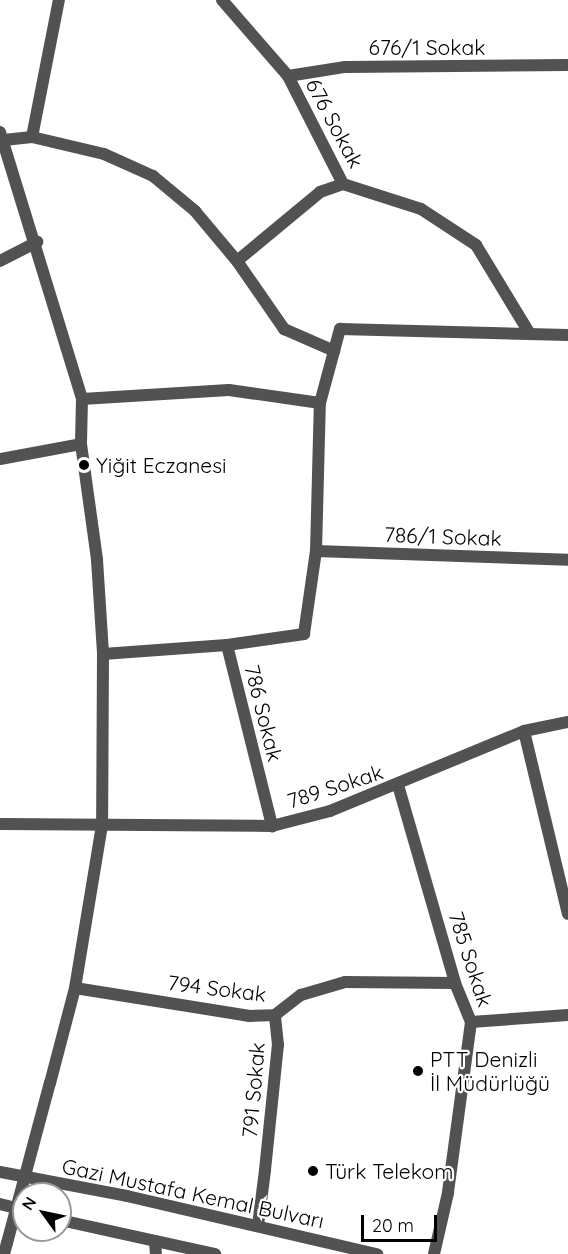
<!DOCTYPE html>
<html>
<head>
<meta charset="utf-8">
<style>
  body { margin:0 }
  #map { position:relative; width:568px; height:1254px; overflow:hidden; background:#fff; font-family:Quicksand,sans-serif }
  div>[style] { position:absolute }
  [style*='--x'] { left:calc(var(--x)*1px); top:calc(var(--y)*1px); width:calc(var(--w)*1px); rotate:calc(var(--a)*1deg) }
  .service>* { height:12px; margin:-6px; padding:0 6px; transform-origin:6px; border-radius:6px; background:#525252 }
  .pedestrian>* { height:12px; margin:-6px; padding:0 6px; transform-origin:6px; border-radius:6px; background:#525252 }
  .minor>* { height:12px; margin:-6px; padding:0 6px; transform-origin:6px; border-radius:6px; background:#525252 }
  .dots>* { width:16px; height:16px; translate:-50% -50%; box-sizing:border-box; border:3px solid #fff; border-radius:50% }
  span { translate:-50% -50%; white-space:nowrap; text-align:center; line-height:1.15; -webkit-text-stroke:4.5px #fff; paint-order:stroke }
  .street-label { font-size:21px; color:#000 }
  .poi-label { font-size:21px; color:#000 }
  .left { translate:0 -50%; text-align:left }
  .north { position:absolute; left:12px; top:1182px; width:60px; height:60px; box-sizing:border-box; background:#fff; border:2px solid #999; border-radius:50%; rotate:303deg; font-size:16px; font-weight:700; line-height:24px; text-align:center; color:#000 }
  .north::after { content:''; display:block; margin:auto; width:21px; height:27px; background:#000; clip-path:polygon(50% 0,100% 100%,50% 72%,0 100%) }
  .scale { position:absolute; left:361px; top:1215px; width:76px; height:27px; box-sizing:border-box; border:3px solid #000; border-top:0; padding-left:8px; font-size:18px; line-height:21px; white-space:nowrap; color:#000; -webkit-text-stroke:4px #fff; paint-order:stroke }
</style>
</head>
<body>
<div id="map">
  <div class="service">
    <i style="--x:0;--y:1172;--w:129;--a:10.7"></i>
    <i style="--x:127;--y:1196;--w:257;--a:13.1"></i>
    <i style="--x:0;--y:1204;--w:25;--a:14"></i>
    <i style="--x:60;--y:1220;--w:159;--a:12.4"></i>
  </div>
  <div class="pedestrian">
    <i style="--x:258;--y:1225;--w:55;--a:-82.7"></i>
    <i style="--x:155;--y:1241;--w:13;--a:86"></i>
    <i style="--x:7;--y:1243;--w:166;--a:-75"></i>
    <i style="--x:434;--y:1254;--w:63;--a:-77.1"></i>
  </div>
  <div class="minor">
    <i style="--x:222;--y:0;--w:101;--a:49"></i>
    <i style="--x:288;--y:76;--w:121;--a:63"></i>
    <i style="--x:343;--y:184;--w:82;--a:17.8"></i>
    <i style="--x:421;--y:209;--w:66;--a:33.2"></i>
    <i style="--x:476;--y:245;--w:104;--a:58.8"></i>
    <i style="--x:288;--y:76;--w:58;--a:-9"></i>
    <i style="--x:345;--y:67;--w:223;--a:-0.5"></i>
    <i style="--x:0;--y:132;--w:279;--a:72.9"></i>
    <i style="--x:82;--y:399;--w:45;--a:91.3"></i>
    <i style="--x:81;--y:444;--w:117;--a:82.1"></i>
    <i style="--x:97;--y:560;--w:94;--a:86.3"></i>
    <i style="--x:103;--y:654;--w:171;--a:90.3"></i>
    <i style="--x:102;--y:825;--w:165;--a:99.4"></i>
    <i style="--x:75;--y:988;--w:98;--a:104.7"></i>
    <i style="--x:32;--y:137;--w:140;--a:-78.9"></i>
    <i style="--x:4;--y:140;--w:28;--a:-6"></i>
    <i style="--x:32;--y:137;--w:74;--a:13.3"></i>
    <i style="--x:104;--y:154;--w:54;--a:24.2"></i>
    <i style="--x:153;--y:176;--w:55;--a:39.8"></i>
    <i style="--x:195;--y:211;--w:65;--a:50"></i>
    <i style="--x:237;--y:261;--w:83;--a:55.3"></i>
    <i style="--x:284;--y:329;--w:55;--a:23.7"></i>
    <i style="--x:0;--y:261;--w:42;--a:-27.2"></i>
    <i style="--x:237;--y:261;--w:108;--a:-39.7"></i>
    <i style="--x:320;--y:192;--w:24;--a:-19"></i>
    <i style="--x:82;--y:399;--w:147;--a:-3.5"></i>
    <i style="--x:229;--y:390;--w:92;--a:8.1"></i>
    <i style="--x:0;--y:459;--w:82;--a:-10.5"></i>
    <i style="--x:316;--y:551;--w:252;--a:2"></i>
    <i style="--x:227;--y:645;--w:187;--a:76"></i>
    <i style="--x:103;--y:654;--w:124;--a:-4.2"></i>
    <i style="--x:227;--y:645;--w:78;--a:-8.1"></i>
    <i style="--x:304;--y:634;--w:84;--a:-81.8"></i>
    <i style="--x:316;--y:551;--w:148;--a:-88.5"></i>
    <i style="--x:320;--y:403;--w:77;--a:-74.9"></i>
    <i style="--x:340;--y:329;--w:228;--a:1.5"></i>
    <i style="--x:524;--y:731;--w:188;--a:76.5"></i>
    <i style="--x:398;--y:785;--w:206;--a:73.9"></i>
    <i style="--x:455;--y:983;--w:42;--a:67.7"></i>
    <i style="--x:471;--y:1022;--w:173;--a:97.7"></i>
    <i style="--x:0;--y:824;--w:272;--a:0.4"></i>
    <i style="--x:272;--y:826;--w:60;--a:-14.5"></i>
    <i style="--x:330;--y:811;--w:210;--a:-22.4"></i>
    <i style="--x:524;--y:731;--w:45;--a:-11.6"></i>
    <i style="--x:75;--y:988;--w:177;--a:9.1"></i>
    <i style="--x:250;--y:1016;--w:25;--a:-2"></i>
    <i style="--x:275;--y:1015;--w:33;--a:-38"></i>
    <i style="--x:301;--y:995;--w:46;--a:-16.5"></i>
    <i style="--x:345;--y:982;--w:110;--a:0.5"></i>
    <i style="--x:471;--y:1022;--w:97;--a:-4.1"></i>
    <i style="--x:265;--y:1170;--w:126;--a:-84.1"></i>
    <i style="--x:278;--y:1045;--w:30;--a:-96"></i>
    <i style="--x:4;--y:1254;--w:11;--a:-75"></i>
  </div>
  <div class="dots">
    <i style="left:84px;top:465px;background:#000"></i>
    <i style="left:418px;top:1071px;background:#000"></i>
    <i style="left:313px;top:1171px;background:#000"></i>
  </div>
  <div class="street-label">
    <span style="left:427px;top:47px">676/1 Sokak</span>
    <span style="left:335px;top:123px;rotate:62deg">676 Sokak</span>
    <span style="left:443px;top:536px;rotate:2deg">786/1 Sokak</span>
    <span style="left:264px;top:713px;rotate:76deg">786 Sokak</span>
    <span style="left:335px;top:786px;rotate:-18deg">789 Sokak</span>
    <span style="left:471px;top:959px;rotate:72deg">785 Sokak</span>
    <span style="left:217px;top:988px;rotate:7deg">794 Sokak</span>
    <span style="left:253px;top:1090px;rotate:-85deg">791 Sokak</span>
    <span style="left:193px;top:1193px;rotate:12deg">Gazi Mustafa Kemal Bulvarı</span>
  </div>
  <div class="poi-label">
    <span class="left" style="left:96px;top:465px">Yiğit Eczanesi</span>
    <span class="left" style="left:430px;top:1071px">PTT Denizli<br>İl Müdürlüğü</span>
    <span class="left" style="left:325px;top:1171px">Türk Telekom</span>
  </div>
  <div class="north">N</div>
  <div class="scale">20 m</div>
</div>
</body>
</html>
